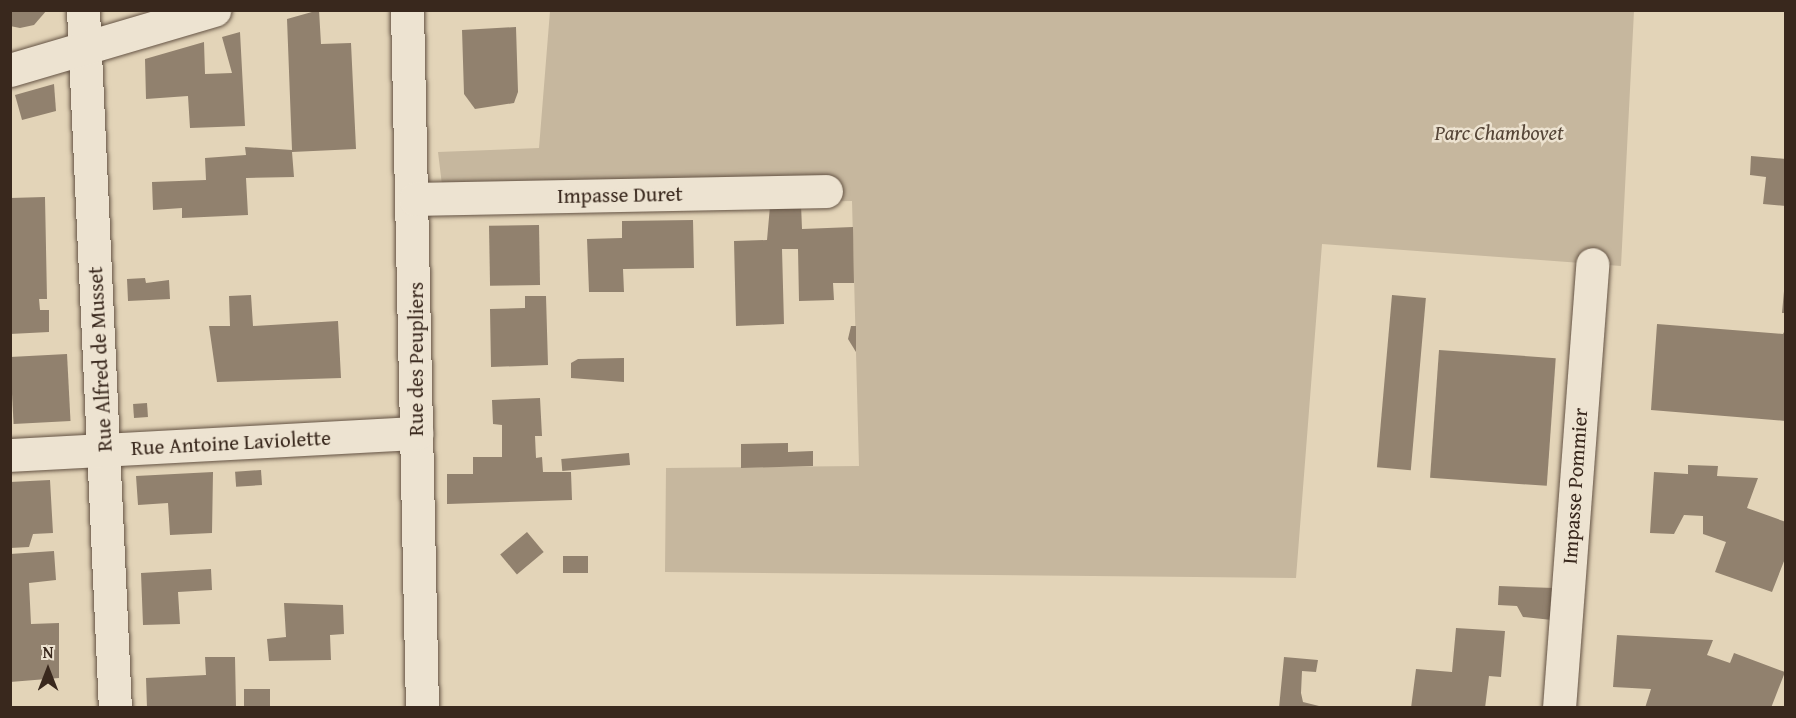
<!DOCTYPE html>
<html>
<head>
<meta charset="utf-8">
<style>
  body { margin:0 }
  #map { position:relative; width:1796px; height:718px; overflow:hidden; background:#e3d4b8; font-family:"Gentium Book Plus",serif }
  div>[style] { position:absolute }
  [style*='--x'] { left:calc(var(--x)*1px); top:calc(var(--y)*1px); width:calc(var(--w)*1px); rotate:calc(var(--a)*1deg) }
  .green>* { inset:0; background:#c6b79e }
  .building>* { inset:0; background:#91816e; transform-origin:0 0 }
  .roads { filter:drop-shadow(0 0 2px #645344) drop-shadow(0 0 2px #645344) }
  .minor>* { height:33px; margin:-16.5px; padding:0 16.5px; transform-origin:16.5px; border-radius:16.5px; background:#ede3d1 }
  span { translate:-50% -50%; white-space:nowrap; text-align:center; line-height:1.15; -webkit-text-stroke:5px #ede3d1; paint-order:stroke }
  .park-label { font-size:21px; color:#554537; font-style:italic }
  .street-label { font-size:21px; color:#39281d }
  .frame { position:absolute; inset:0; border:12px solid #39281d; pointer-events:none }
  .north { position:absolute; left:18px; top:640px; width:60px; height:60px; -webkit-text-stroke:4px #ede3d1; paint-order:stroke; rotate:0deg; font-size:16px; font-weight:700; line-height:24px; text-align:center; color:#39281d }
  .north::after { content:''; display:block; margin:auto; width:21px; height:27px; background:#39281d; clip-path:polygon(50% 0,100% 100%,50% 72%,0 100%) }
</style>
</head>
<body>
<div id="map">
  <div class="green">
    <i style="clip-path:polygon(550px 11px,1634px 11px,1621px 266px,1322px 244px,1296px 578px,665px 572px,666px 468px,859px 466px,852px 201px,445px 210px,438px 152px,539px 148px)"></i>
  </div>
  <div class="building">
    <i style="clip-path:polygon(10px 10px,47px 10px,34px 25px,20px 28px,10px 26px)"></i>
    <i style="clip-path:polygon(319px 10px,321px 44px,351px 43px,356px 149px,292px 152px,294px 177px,246px 178px,248px 215px,182px 218px,182px 208px,153px 210px,152px 182px,206px 180px,205px 158px,246px 155px,245px 147px,292px 150px,287px 19px)"></i>
    <i style="clip-path:polygon(516px 27px,518px 92px,514px 103px,475px 109px,464px 94px,462px 30px)"></i>
    <i style="clip-path:polygon(240px 32px,245px 126px,190px 128px,188px 96px,146px 99px,145px 59px,204px 42px,205px 74px,232px 73px,222px 37px)"></i>
    <i style="clip-path:polygon(54px 84px,56px 111px,22px 120px,15px 95px)"></i>
    <i style="clip-path:polygon(1751px 156px,1786px 159px,1786px 206px,1763px 204px,1766px 177px,1750px 175px)"></i>
    <i style="clip-path:polygon(45px 197px,47px 299px,39px 299px,40px 310px,49px 310px,49px 332px,10px 334px,10px 198px)"></i>
    <i style="clip-path:polygon(801px 204px,802px 229px,853px 227px,854px 283px,833px 283px,834px 300px,799px 301px,798px 249px,782px 249px,784px 324px,736px 326px,734px 241px,767px 240px,770px 206px)"></i>
    <i style="clip-path:polygon(693px 220px,694px 268px,623px 269px,624px 292px,589px 292px,587px 239px,622px 238px,622px 221px)"></i>
    <i style="left:539px;top:225px;width:60px;height:50px;rotate:89deg"></i>
    <i style="clip-path:polygon(145px 278px,146px 283px,169px 280px,170px 299px,128px 301px,127px 279px)"></i>
    <i style="clip-path:polygon(1784px 291px,1786px 291px,1786px 313px,1782px 313px)"></i>
    <i style="clip-path:polygon(251px 295px,253px 326px,338px 321px,341px 378px,217px 382px,209px 326px,230px 326px,229px 296px)"></i>
    <i style="left:1392px;top:295px;width:34px;height:173px;rotate:5deg"></i>
    <i style="clip-path:polygon(525px 296px,546px 296px,548px 365px,491px 367px,490px 309px,525px 308px)"></i>
    <i style="clip-path:polygon(1657px 324px,1783px 334px,1786px 328px,1786px 421px,1651px 410px)"></i>
    <i style="clip-path:polygon(851px 326px,856px 326px,856px 352px,848px 339px)"></i>
    <i style="left:1439px;top:350px;width:117px;height:128px;rotate:4deg"></i>
    <i style="left:67px;top:354px;width:67px;height:57px;rotate:87deg"></i>
    <i style="clip-path:polygon(624px 358px,624px 382px,571px 378px,571px 363px,578px 359px)"></i>
    <i style="clip-path:polygon(540px 398px,542px 436px,535px 436px,536px 458px,542px 457px,543px 472px,571px 472px,572px 500px,447px 504px,447px 474px,473px 474px,473px 457px,502px 457px,502px 425px,493px 424px,492px 400px)"></i>
    <i style="left:147px;top:403px;width:14px;height:14px;rotate:86deg"></i>
    <i style="clip-path:polygon(788px 443px,788px 452px,813px 451px,813px 466px,741px 468px,741px 444px)"></i>
    <i style="left:629px;top:453px;width:12px;height:68px;rotate:85deg"></i>
    <i style="clip-path:polygon(1688px 465px,1718px 466px,1717px 476px,1758px 478px,1747px 508px,1786px 522px,1786px 556px,1772px 592px,1715px 572px,1726px 542px,1703px 534px,1703px 516px,1684px 515px,1674px 534px,1650px 533px,1654px 472px,1688px 474px)"></i>
    <i style="left:261px;top:470px;width:15px;height:26px;rotate:86deg"></i>
    <i style="clip-path:polygon(213px 472px,212px 533px,170px 535px,168px 503px,138px 505px,136px 476px)"></i>
    <i style="clip-path:polygon(50px 480px,53px 533px,33px 534px,29px 547px,10px 548px,10px 482px)"></i>
    <i style="left:527px;top:532px;width:26px;height:35px;rotate:50deg"></i>
    <i style="clip-path:polygon(54px 551px,56px 580px,29px 583px,31px 624px,59px 623px,59px 678px,10px 682px,10px 554px)"></i>
    <i style="left:563px;top:556px;width:25px;height:17px"></i>
    <i style="clip-path:polygon(211px 569px,212px 590px,178px 592px,180px 624px,143px 625px,141px 573px)"></i>
    <i style="clip-path:polygon(1499px 586px,1554px 588px,1552px 620px,1523px 617px,1517px 606px,1498px 605px)"></i>
    <i style="clip-path:polygon(284px 603px,343px 605px,344px 634px,330px 635px,331px 660px,269px 661px,267px 639px,286px 637px)"></i>
    <i style="clip-path:polygon(1456px 628px,1505px 631px,1501px 677px,1489px 676px,1485px 708px,1411px 708px,1416px 669px,1452px 672px)"></i>
    <i style="clip-path:polygon(1617px 635px,1713px 640px,1707px 655px,1730px 663px,1734px 653px,1785px 672px,1771px 708px,1645px 708px,1651px 689px,1613px 687px)"></i>
    <i style="clip-path:polygon(205px 657px,235px 657px,236px 707px,147px 708px,146px 678px,206px 675px)"></i>
    <i style="clip-path:polygon(1284px 657px,1318px 660px,1316px 672px,1302px 671px,1301px 693px,1303px 702px,1327px 708px,1279px 708px)"></i>
    <i style="left:244px;top:689px;width:26px;height:17px"></i>
  </div>
  <div class="roads">
    <div class="minor">
      <i style="--x:83;--y:10;--w:699;--a:87.38"></i>
      <i style="--x:407;--y:10;--w:698;--a:88.77"></i>
      <i style="--x:10;--y:70;--w:213;--a:-16.4"></i>
      <i style="--x:415;--y:199;--w:411;--a:-1.1"></i>
      <i style="--x:10;--y:455;--w:407;--a:-3.1"></i>
      <i style="--x:1559;--y:708;--w:445;--a:-85.7"></i>
    </div>
  </div>
  <div class="park-label">
    <span style="left:1499px;top:133px">Parc Chambovet</span>
  </div>
  <div class="street-label">
    <span style="left:620px;top:195px;rotate:-1deg">Impasse Duret</span>
    <span style="left:100px;top:359px;rotate:-93deg">Rue Alfred de Musset</span>
    <span style="left:416px;top:359px;rotate:-90deg">Rue des Peupliers</span>
    <span style="left:231px;top:443px;rotate:-3deg">Rue Antoine Laviolette</span>
    <span style="left:1575px;top:486px;rotate:-86deg">Impasse Pommier</span>
  </div>
  <div class="frame"></div>
  <div class="north">N</div>
</div>
</body>
</html>
